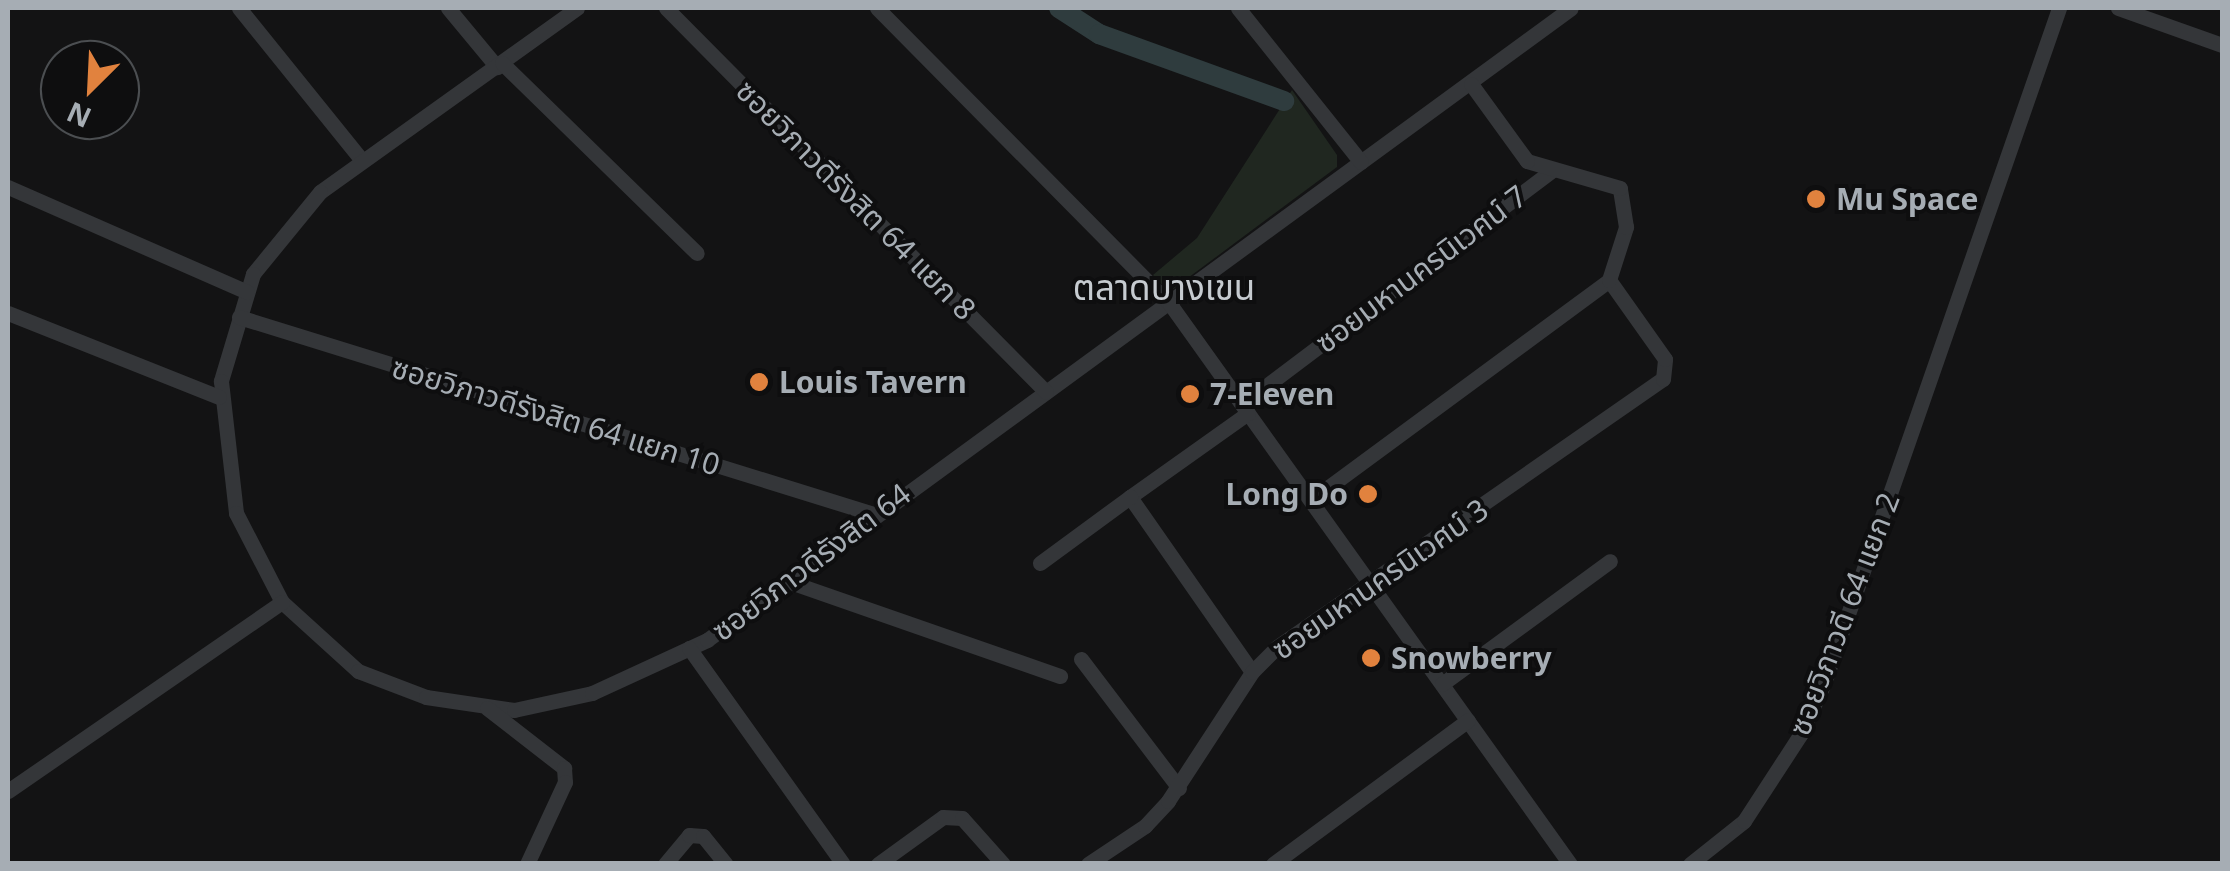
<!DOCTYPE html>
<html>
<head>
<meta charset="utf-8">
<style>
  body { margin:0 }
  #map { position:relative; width:2230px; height:871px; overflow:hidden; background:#131314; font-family:"Noto Sans","Noto Sans Thai",sans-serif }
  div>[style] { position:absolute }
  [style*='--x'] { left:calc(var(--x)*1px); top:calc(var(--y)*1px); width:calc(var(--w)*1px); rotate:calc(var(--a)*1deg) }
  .green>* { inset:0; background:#202720 }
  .canal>* { height:20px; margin:-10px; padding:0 10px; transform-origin:10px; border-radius:10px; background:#2f3c3e }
  .street>* { height:15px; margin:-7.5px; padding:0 7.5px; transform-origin:7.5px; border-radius:7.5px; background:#343639 }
  .dots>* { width:28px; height:28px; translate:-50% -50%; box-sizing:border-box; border:5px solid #0e0e0f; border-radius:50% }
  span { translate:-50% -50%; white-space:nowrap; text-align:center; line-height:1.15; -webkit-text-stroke:8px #0e0e0f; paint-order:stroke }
  .poi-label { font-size:30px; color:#a6adb4; font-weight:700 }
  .left { translate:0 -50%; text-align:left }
  .right { translate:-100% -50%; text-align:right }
  .street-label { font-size:30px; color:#a6adb4 }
  .quarter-label { font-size:35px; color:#c6cbd0 }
  .frame { position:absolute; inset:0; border:10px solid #a6adb4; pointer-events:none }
  .north { position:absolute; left:40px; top:40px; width:100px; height:100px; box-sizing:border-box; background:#0e0e0f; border:2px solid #4b4e51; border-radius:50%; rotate:204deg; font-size:28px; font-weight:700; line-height:40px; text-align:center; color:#a6adb4 }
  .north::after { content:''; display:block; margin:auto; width:35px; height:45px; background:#e1823e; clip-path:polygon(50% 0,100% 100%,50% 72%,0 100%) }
</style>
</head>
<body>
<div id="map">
  <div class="green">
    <i style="clip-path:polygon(1292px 90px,1337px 155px,1337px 167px,1169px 292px,1153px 275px,1197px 238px)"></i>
  </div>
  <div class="canal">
    <i style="--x:1059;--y:8;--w:48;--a:33"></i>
    <i style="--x:1099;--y:34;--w:197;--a:19.9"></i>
  </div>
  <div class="street">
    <i style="--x:239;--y:8;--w:194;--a:51.1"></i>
    <i style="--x:448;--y:8;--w:77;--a:50.3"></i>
    <i style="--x:577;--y:8;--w:316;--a:144.4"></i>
    <i style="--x:320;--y:192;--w:106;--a:129.3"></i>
    <i style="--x:253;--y:274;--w:112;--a:106.7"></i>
    <i style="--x:221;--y:381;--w:133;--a:83.5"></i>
    <i style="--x:236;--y:513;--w:100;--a:62.7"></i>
    <i style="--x:282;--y:602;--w:103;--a:42.2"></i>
    <i style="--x:358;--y:671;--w:73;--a:20.9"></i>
    <i style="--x:426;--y:697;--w:89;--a:8.4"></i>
    <i style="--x:514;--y:710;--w:80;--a:-12.3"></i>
    <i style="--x:592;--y:693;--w:127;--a:-24.7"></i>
    <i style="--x:707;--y:640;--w:1070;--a:-36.18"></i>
    <i style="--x:666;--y:8;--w:540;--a:45.3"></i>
    <i style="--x:877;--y:8;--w:416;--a:45.3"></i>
    <i style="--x:1170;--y:304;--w:688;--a:54.46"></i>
    <i style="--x:1238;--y:8;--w:197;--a:51.4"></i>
    <i style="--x:2118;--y:8;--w:110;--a:19.6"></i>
    <i style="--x:502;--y:63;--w:272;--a:44.3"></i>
    <i style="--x:8;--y:187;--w:261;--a:23.7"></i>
    <i style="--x:8;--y:313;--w:227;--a:21.7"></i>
    <i style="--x:239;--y:317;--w:665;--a:17.24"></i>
    <i style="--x:1242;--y:404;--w:388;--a:-37"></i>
    <i style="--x:1248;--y:413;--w:145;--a:144.6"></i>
    <i style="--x:1130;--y:497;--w:213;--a:55.1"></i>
    <i style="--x:1311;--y:500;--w:370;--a:-36.4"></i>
    <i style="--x:1040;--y:563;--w:112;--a:-36.3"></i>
    <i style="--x:790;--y:582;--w:286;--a:19.2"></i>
    <i style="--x:689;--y:648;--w:265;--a:54.5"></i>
    <i style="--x:1081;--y:659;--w:162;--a:52.8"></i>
    <i style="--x:1442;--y:684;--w:208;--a:-36.2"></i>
    <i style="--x:487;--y:708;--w:98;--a:37.9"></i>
    <i style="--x:564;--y:768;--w:14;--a:86"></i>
    <i style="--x:565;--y:782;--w:90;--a:114.9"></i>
    <i style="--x:8;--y:791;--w:333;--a:-34.6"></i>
    <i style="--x:665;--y:864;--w:38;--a:-50"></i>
    <i style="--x:689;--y:835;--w:14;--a:4"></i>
    <i style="--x:703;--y:836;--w:36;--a:51"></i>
    <i style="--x:878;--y:864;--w:80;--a:-35.9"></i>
    <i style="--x:943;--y:817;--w:19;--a:3"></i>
    <i style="--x:962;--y:818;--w:62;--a:48.3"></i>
    <i style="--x:1088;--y:864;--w:69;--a:-33.7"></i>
    <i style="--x:1145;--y:826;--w:34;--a:-47"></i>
    <i style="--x:1168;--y:801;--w:154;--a:-56.9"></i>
    <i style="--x:1252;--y:672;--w:35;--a:-45"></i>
    <i style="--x:1277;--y:647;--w:470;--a:-34.8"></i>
    <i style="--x:1663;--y:379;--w:20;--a:-84"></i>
    <i style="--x:1665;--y:359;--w:97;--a:-125.3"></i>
    <i style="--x:1609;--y:280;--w:56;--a:-72.2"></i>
    <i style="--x:1626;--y:227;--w:39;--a:-99"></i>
    <i style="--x:1620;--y:188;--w:97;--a:-163.8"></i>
    <i style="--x:1527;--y:161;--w:95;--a:-126"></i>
    <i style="--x:1273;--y:864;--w:242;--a:-36.4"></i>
    <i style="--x:1690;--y:864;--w:69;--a:-38.5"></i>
    <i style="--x:1744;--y:821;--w:103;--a:-56.9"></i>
    <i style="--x:1800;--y:735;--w:57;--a:-65.2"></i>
    <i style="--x:1824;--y:683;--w:715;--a:-70.8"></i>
  </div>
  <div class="dots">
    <i style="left:1816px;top:199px;background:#e1823e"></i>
    <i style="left:759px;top:382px;background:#e1823e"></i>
    <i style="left:1190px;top:394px;background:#e1823e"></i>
    <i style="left:1368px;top:494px;background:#e1823e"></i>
    <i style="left:1371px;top:658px;background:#e1823e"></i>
  </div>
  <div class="poi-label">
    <span class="left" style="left:1836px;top:199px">Mu Space</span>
    <span class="left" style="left:779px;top:382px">Louis Tavern</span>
    <span class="left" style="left:1210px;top:394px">7-Eleven</span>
    <span class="right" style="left:1348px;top:494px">Long Do</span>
    <span class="left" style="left:1391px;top:658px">Snowberry</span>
  </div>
  <div class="street-label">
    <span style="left:856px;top:200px;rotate:45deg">ซอยวิภาวดีรังสิต 64 แยก 8</span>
    <span style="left:1421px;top:269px;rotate:-37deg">ซอยมหานครนิเวศน์ 7</span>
    <span style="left:556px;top:416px;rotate:17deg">ซอยวิภาวดีรังสิต 64 แยก 10</span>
    <span style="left:811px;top:562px;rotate:-37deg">ซอยวิภาวดีรังสิต 64</span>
    <span style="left:1380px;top:579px;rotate:-35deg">ซอยมหานครนิเวศน์ 3</span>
    <span style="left:1844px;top:614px;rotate:-69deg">ซอยวิภาวดี 64 แยก 2</span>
  </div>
  <div class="quarter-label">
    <span style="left:1164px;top:287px">ตลาดบางเขน</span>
  </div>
  <div class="frame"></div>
  <div class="north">N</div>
</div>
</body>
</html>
